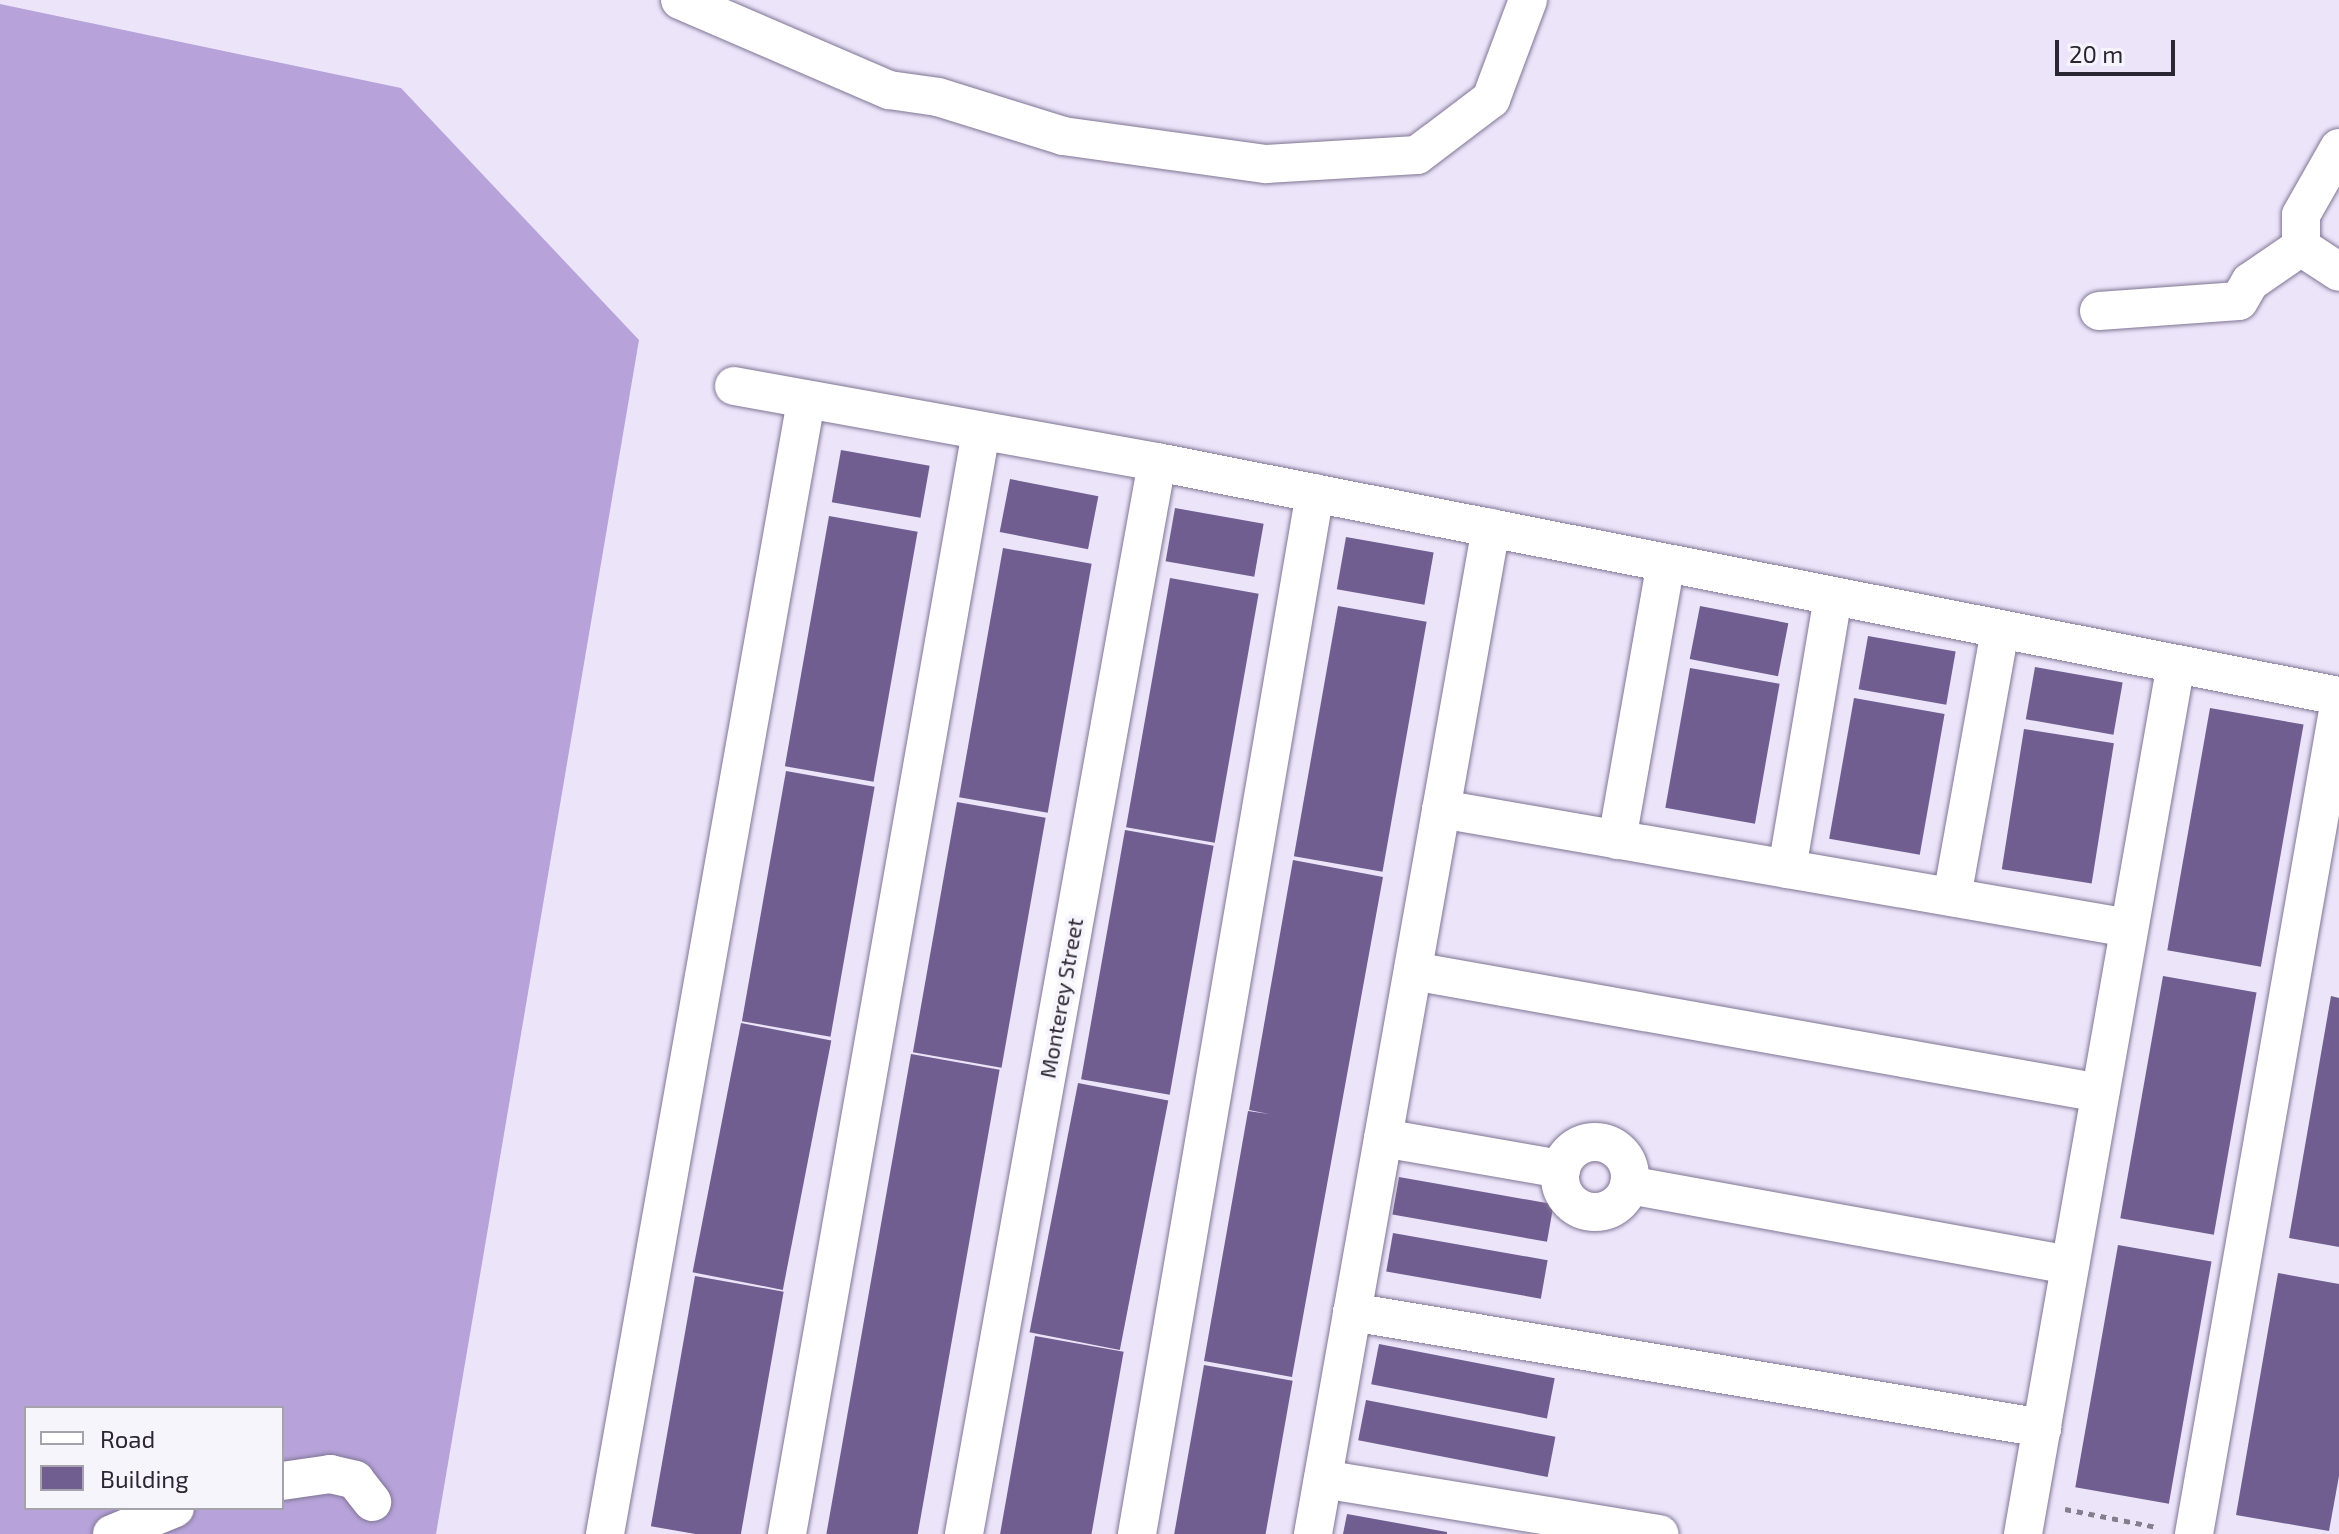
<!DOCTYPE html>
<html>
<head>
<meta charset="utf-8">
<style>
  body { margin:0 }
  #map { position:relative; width:2339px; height:1534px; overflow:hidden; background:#ece5fa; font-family:"Exo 2",sans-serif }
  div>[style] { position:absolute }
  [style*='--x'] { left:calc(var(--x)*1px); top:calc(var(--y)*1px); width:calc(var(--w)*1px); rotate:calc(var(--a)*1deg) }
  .forest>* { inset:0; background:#b7a3da }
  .building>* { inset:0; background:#715e90; transform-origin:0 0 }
  .path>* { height:5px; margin-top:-2.5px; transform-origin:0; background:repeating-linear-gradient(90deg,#847e8f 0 6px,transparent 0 12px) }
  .roads { filter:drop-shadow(0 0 2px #807594) drop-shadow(0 0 2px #807594) }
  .minor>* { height:38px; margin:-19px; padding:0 19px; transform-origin:19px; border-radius:19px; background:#fff }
  .minor>.ring { margin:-19px; padding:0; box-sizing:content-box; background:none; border:38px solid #fff; border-radius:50% }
  span { translate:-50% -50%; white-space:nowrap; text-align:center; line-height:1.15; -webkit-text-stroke:8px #f7f5fc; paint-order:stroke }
  .street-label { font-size:22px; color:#2b2633 }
  .legend { position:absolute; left:24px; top:1406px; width:260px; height:104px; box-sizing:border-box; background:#f7f5fc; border:2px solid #a5a2ac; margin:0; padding:10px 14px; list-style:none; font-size:24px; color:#2b2633 }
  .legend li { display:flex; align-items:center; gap:16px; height:40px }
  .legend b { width:40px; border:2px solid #a5a2ac }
  .scale { position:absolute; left:2055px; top:40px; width:120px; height:36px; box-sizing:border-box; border:4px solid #2b2633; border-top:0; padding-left:10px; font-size:24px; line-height:28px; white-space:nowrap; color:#2b2633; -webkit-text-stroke:6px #f7f5fc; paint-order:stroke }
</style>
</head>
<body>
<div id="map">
  <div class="forest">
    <i style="clip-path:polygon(evenodd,0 4px,401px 88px,639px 340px,436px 1534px,0 1534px,0 4px,26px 1408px,282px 1408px,282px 1508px,26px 1508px,26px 1408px)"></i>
  </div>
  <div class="building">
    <i style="left:841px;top:450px;width:90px;height:53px;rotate:10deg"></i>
    <i style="left:1010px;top:479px;width:90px;height:54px;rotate:11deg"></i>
    <i style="left:1175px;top:508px;width:90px;height:54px;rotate:10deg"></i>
    <i style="left:829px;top:516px;width:90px;height:254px;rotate:10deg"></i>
    <i style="left:1346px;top:537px;width:89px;height:53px;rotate:10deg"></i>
    <i style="left:1003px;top:548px;width:90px;height:253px;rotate:10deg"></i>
    <i style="left:1170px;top:578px;width:90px;height:253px;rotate:10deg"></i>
    <i style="left:1338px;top:606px;width:90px;height:254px;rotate:10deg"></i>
    <i style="left:1700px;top:606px;width:90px;height:54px;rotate:11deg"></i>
    <i style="left:1868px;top:636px;width:89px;height:54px;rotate:10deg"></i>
    <i style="left:2035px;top:667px;width:89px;height:53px;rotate:10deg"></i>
    <i style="left:1690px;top:668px;width:91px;height:142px;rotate:10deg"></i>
    <i style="left:1854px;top:698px;width:92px;height:143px;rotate:10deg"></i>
    <i style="left:2210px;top:708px;width:95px;height:246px;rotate:10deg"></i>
    <i style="left:2024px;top:729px;width:91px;height:142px;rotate:9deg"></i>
    <i style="left:786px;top:771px;width:90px;height:254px;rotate:10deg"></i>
    <i style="left:957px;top:802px;width:90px;height:254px;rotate:10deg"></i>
    <i style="left:1125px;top:830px;width:90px;height:253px;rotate:10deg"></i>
    <i style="clip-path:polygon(1293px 860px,1383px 877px,1292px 1377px,1204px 1361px,1248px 1111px,1269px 1114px,1249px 1110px)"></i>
    <i style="left:2163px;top:976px;width:95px;height:246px;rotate:10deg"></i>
    <i style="clip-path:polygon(2331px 996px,2339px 998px,2339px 1247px,2289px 1238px)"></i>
    <i style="left:741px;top:1023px;width:92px;height:254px;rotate:11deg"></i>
    <i style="left:911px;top:1054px;width:90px;height:488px;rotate:10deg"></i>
    <i style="left:1078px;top:1083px;width:92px;height:254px;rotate:11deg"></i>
    <i style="left:1399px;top:1177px;width:157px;height:38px;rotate:10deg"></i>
    <i style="left:1393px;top:1233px;width:157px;height:39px;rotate:10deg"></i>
    <i style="left:2118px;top:1245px;width:95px;height:246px;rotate:10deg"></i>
    <i style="clip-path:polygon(2278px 1273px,2339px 1284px,2339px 1476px,2329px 1531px,2236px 1515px)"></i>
    <i style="left:695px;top:1276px;width:90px;height:254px;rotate:10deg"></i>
    <i style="left:1035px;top:1336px;width:90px;height:201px;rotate:10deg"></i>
    <i style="left:1379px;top:1344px;width:179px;height:41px;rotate:11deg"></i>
    <i style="left:1204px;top:1365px;width:90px;height:172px;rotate:10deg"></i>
    <i style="left:1366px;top:1400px;width:193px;height:41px;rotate:11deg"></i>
    <i style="clip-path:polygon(1347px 1514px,1447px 1532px,1447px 1534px,1343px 1534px)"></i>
  </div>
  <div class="path">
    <i style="--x:2065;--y:1509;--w:94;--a:11.1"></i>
  </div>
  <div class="roads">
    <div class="minor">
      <i style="--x:680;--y:0;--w:228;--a:23.3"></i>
      <i style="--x:889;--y:90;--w:49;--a:8.1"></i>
      <i style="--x:938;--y:97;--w:131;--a:17.3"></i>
      <i style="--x:1063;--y:136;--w:205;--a:7.9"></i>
      <i style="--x:1266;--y:164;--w:151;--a:-3.4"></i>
      <i style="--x:1417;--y:155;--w:93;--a:-37.1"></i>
      <i style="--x:1491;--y:99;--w:106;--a:-69.5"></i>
      <i style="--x:2339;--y:148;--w:77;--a:119.6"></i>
      <i style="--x:2301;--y:215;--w:32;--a:90"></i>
      <i style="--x:2301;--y:247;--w:45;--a:33.3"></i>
      <i style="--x:2099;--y:311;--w:140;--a:-4.1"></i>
      <i style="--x:2239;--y:301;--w:22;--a:-60"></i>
      <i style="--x:2250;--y:282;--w:62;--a:-34.5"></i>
      <i style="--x:734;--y:386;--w:430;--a:10.2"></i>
      <i style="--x:1157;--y:462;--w:1205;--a:11.2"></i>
      <i style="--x:1441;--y:809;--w:698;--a:9.81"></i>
      <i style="--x:1617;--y:840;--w:281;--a:-80"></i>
      <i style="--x:1787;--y:869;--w:276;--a:-80.4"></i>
      <i style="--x:1952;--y:897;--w:271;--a:-79.8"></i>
      <i style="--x:1413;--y:971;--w:698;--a:10.07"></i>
      <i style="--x:1383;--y:1138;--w:181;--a:9.9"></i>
      <i class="ring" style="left:1560px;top:1142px;width:32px;height:32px"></i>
      <i style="--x:1629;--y:1185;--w:448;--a:10.3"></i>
      <i style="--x:1352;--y:1312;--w:700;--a:9.54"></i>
      <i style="--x:1323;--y:1479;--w:341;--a:9.3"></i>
      <i style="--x:282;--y:1481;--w:49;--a:-8.3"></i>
      <i style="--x:330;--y:1474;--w:26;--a:13"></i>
      <i style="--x:355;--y:1480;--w:28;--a:52"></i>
      <i style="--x:112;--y:1534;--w:68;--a:-22.4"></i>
      <i style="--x:605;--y:1534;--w:1151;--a:-79.94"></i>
      <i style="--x:787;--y:1534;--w:1120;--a:-80.02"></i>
      <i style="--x:964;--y:1534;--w:1089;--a:-79.79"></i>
      <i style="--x:1137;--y:1534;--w:1056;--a:-80.3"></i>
      <i style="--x:1313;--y:1534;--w:1022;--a:-79.97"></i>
      <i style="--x:2023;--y:1534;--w:883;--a:-80.03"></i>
      <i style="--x:2194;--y:1534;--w:842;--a:-80.08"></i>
    </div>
  </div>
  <div class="street-label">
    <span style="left:1061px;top:998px;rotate:-80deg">Monterey Street</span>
  </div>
  <ul class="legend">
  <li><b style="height:10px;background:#fff"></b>Road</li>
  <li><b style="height:22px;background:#715e90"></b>Building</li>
  </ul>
  <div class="scale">20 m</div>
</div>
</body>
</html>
